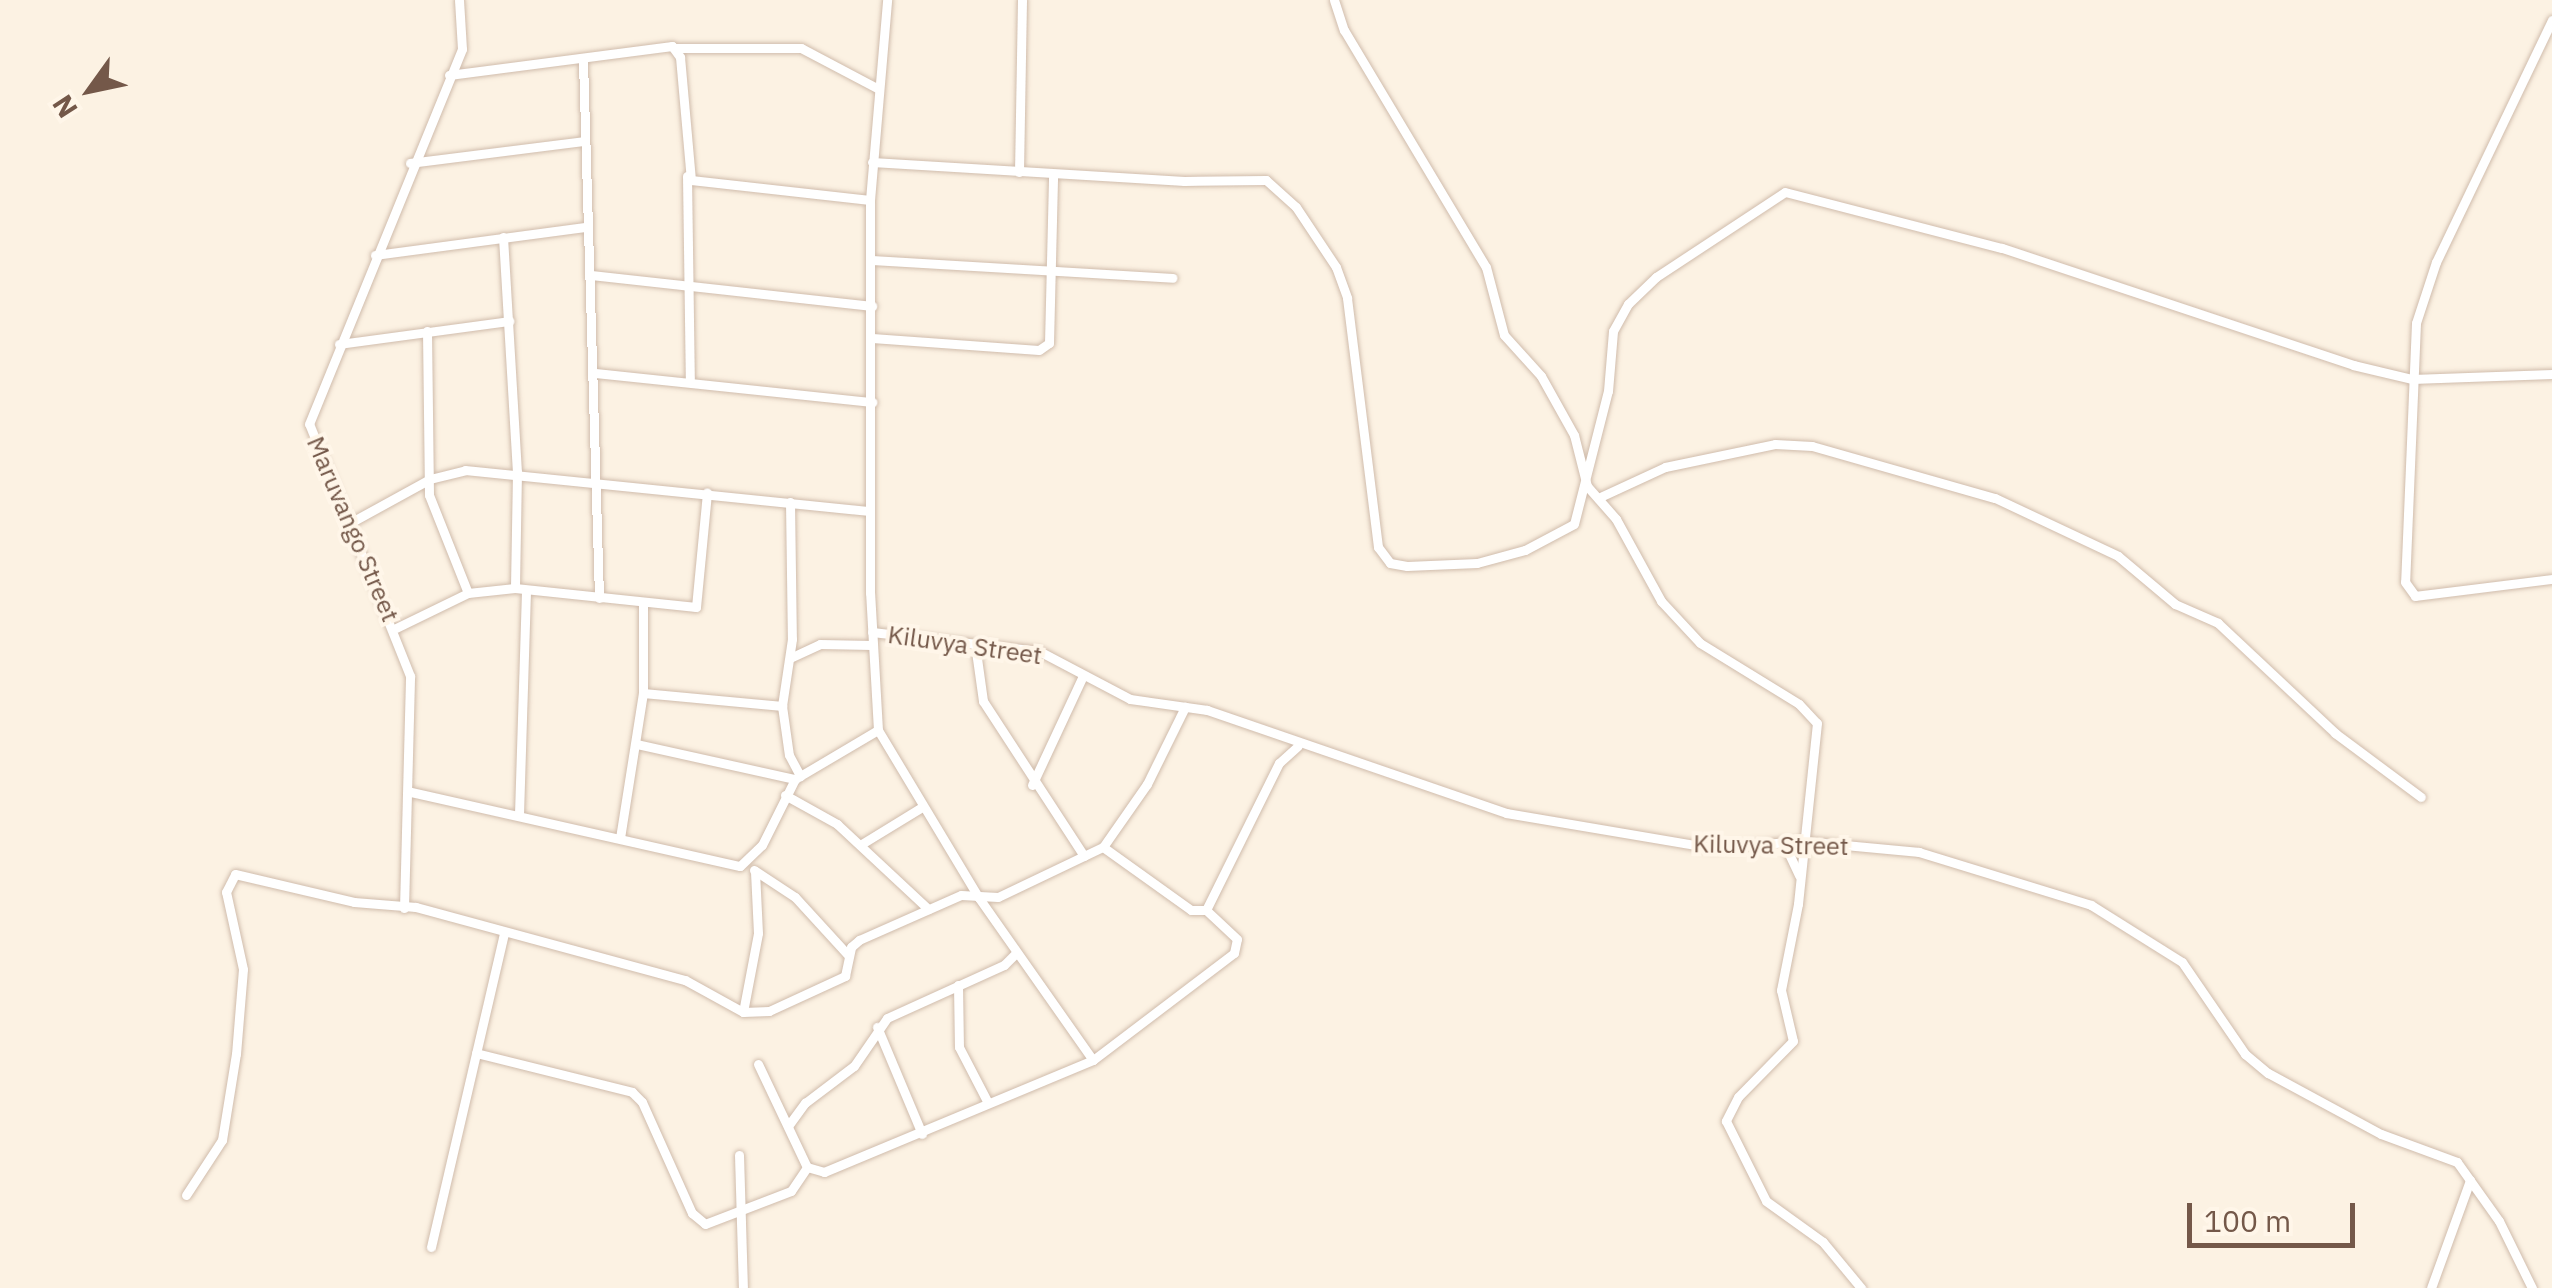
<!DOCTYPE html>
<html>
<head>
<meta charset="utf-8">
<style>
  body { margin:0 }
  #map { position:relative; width:2552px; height:1288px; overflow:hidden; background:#fcf2e3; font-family:"IBM Plex Sans",sans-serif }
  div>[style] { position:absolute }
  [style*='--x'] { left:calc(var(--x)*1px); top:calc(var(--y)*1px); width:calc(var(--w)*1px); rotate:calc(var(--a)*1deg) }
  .roads { filter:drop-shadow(0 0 2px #d0bcac) drop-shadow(0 0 2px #d0bcac) }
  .minor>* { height:9px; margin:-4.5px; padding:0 4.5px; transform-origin:4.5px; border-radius:4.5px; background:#fff }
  span { translate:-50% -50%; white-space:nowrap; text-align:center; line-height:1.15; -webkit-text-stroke:8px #fff6e9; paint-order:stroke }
  .street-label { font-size:25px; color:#745849 }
  .north { position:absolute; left:40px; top:40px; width:100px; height:100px; -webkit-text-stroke:8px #fff6e9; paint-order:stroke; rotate:237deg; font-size:28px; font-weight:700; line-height:40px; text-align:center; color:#745849 }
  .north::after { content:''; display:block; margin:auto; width:35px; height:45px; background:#745849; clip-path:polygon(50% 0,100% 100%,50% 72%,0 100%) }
  .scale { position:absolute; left:2187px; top:1203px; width:168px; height:45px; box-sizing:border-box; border:5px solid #745849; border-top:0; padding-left:12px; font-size:30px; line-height:35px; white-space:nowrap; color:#745849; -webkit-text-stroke:8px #fff6e9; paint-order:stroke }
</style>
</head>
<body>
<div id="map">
  <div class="roads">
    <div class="minor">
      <i style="--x:1334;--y:0;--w:32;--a:72"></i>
      <i style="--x:1344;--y:30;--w:276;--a:59.1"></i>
      <i style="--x:1486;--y:267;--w:70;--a:75.2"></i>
      <i style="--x:1504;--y:335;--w:55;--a:47.9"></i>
      <i style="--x:1541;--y:376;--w:68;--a:60.8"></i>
      <i style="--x:1574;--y:435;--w:53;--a:75.7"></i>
      <i style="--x:1587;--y:486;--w:44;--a:48.7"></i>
      <i style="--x:1616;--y:519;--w:94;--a:61.2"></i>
      <i style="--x:1661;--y:601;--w:57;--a:47.1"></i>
      <i style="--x:1700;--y:643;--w:116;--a:31.6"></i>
      <i style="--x:1799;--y:704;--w:26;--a:47"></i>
      <i style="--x:1817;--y:723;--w:182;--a:96"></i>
      <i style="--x:1798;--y:904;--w:88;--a:101.2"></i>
      <i style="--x:1781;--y:990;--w:52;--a:76.8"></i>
      <i style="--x:1793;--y:1041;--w:78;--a:134.5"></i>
      <i style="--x:1738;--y:1097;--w:27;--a:117"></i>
      <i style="--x:1726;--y:1121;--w:89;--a:63.4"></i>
      <i style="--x:1766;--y:1201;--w:70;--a:35.7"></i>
      <i style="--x:1823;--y:1242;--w:60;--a:50.4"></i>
      <i style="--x:2552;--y:20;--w:268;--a:115.6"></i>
      <i style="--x:2436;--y:262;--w:64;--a:108.2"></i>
      <i style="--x:2416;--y:323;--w:259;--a:92.4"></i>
      <i style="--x:2405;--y:582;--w:17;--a:54"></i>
      <i style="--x:2415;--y:596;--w:138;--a:-7.1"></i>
      <i style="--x:676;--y:48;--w:125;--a:0"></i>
      <i style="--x:801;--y:48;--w:86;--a:27.8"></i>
      <i style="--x:583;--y:61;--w:537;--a:88.29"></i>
      <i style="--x:449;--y:75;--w:225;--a:-7.4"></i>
      <i style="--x:672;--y:46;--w:14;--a:54"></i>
      <i style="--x:680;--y:57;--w:123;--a:84.9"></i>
      <i style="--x:691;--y:180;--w:180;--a:6.4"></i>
      <i style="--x:872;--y:162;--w:313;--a:3.5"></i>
      <i style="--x:1184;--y:181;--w:82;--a:-0.7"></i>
      <i style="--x:1266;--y:180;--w:40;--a:42"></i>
      <i style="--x:1296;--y:207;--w:72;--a:56.3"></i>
      <i style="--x:1336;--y:267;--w:33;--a:70"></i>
      <i style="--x:1347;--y:298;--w:251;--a:82.9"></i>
      <i style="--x:1378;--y:547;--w:20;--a:53"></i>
      <i style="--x:1390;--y:563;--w:17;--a:10"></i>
      <i style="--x:1407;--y:566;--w:70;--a:-2.5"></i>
      <i style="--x:1477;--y:563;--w:50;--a:-15.2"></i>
      <i style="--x:1525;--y:550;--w:55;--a:-28"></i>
      <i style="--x:1574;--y:524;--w:137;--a:-75.7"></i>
      <i style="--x:1608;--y:391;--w:60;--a:-85.2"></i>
      <i style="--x:1613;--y:331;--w:31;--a:-61"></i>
      <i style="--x:1628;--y:304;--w:39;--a:-44"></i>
      <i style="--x:1656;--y:277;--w:154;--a:-33.4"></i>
      <i style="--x:1785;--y:192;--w:224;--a:14.5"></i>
      <i style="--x:2002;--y:248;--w:370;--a:18.4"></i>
      <i style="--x:2353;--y:365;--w:61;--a:13.3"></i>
      <i style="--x:2412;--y:379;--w:140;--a:-2"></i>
      <i style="--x:410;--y:163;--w:176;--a:-7.2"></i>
      <i style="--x:1019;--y:172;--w:172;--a:-89"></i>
      <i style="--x:687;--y:176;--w:204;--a:89.2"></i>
      <i style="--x:503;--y:237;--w:235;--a:86.6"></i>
      <i style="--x:517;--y:472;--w:116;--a:91"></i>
      <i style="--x:375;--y:255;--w:211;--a:-7.6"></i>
      <i style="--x:872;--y:260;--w:301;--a:3.4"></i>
      <i style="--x:591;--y:275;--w:283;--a:6.3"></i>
      <i style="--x:427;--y:331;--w:164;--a:89.3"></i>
      <i style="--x:429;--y:495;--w:105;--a:68.3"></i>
      <i style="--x:872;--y:338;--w:167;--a:4.1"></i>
      <i style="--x:1039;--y:350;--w:12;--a:-35"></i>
      <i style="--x:1049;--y:343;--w:168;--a:-88.6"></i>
      <i style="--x:339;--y:344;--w:172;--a:-7.7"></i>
      <i style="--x:595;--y:373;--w:279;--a:6"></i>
      <i style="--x:1598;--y:498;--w:74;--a:-24.8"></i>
      <i style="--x:1665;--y:467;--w:112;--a:-11.8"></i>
      <i style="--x:1775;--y:444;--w:37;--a:3"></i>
      <i style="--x:1812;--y:446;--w:190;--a:15.9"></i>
      <i style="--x:1995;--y:498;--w:136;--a:25.2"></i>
      <i style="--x:2118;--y:556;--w:75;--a:40.1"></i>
      <i style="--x:2175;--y:604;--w:47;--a:23.8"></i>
      <i style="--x:2218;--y:623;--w:161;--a:43.2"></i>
      <i style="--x:2335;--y:733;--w:107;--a:36.7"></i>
      <i style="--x:790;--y:502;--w:137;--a:89.2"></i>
      <i style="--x:792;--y:639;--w:68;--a:98.5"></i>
      <i style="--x:782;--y:706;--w:49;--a:81.9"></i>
      <i style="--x:789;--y:755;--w:24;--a:62"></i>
      <i style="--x:348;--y:524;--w:94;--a:-28.8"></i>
      <i style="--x:430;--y:479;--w:36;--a:-14"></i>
      <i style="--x:465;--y:470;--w:407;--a:5.8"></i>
      <i style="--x:396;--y:628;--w:80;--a:-25.9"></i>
      <i style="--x:468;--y:593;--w:47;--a:-6.1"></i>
      <i style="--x:515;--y:588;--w:182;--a:6"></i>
      <i style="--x:696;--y:607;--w:115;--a:-84.5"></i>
      <i style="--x:872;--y:632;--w:168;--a:6.5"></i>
      <i style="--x:1039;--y:651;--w:103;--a:27.8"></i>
      <i style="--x:1130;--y:699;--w:78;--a:8.1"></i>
      <i style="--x:1207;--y:710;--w:316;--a:19"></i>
      <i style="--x:1506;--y:813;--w:209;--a:9.6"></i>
      <i style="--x:1712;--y:848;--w:90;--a:-4.4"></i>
      <i style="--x:1802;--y:841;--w:118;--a:5.4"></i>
      <i style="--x:1919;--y:852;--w:180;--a:17.1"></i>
      <i style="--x:2091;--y:905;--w:107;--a:32.1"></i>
      <i style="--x:2182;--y:962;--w:112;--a:55.6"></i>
      <i style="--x:2245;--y:1054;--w:30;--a:40"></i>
      <i style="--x:2268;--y:1073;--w:128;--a:28.4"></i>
      <i style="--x:2381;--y:1134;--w:81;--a:20.2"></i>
      <i style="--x:2457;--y:1162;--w:72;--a:54.6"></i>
      <i style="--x:2499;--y:1221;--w:75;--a:63.8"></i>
      <i style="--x:975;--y:644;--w:58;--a:82"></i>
      <i style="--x:983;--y:701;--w:185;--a:56.9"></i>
      <i style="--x:790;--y:658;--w:33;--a:-25"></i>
      <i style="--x:820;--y:644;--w:52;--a:1.1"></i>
      <i style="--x:643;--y:693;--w:140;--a:5.3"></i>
      <i style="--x:878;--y:730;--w:196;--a:59"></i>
      <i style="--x:979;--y:898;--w:198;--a:54.9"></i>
      <i style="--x:637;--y:744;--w:162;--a:12.5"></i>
      <i style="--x:1032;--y:785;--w:118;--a:-65"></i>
      <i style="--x:411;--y:792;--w:337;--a:12.7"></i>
      <i style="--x:740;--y:866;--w:30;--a:-44"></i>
      <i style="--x:762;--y:845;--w:74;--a:-63.4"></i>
      <i style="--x:795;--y:779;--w:96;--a:-30.6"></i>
      <i style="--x:878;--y:730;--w:137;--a:-93.3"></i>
      <i style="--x:870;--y:593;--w:393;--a:-90"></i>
      <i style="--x:870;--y:200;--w:201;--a:-85.1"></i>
      <i style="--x:785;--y:795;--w:60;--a:29.1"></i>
      <i style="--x:837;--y:824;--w:125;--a:43"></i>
      <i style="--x:519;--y:814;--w:221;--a:-88.2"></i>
      <i style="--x:620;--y:838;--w:147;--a:-81"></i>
      <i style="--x:643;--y:693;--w:88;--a:-90"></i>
      <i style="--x:1783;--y:841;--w:38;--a:65"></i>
      <i style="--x:860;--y:845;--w:73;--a:-31.5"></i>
      <i style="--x:1103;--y:847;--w:108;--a:35.6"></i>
      <i style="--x:1191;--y:910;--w:15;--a:0"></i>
      <i style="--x:754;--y:870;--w:49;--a:33.4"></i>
      <i style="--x:795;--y:897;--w:79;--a:47.6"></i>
      <i style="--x:404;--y:908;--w:232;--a:-88.5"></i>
      <i style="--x:410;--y:676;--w:271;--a:-111.8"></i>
      <i style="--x:309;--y:424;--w:405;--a:-67.8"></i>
      <i style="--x:462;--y:49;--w:49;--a:-93.5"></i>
      <i style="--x:958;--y:985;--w:62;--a:89.1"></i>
      <i style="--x:959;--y:1047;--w:63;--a:62.6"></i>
      <i style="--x:743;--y:1012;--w:80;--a:-79.2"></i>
      <i style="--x:758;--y:933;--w:62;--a:-92.8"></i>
      <i style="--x:877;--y:1027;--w:116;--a:67.2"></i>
      <i style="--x:476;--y:1053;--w:161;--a:14"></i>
      <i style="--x:632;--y:1092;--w:14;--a:45"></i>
      <i style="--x:642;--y:1102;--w:122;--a:65.8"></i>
      <i style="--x:692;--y:1213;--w:17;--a:40"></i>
      <i style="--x:705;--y:1224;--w:92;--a:-21"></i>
      <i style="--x:791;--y:1191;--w:29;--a:-56"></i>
      <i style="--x:758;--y:1064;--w:114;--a:64.6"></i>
      <i style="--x:807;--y:1167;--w:18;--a:16"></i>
      <i style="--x:824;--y:1172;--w:291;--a:-22.6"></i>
      <i style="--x:1093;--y:1060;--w:177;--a:-37.2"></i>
      <i style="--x:1234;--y:953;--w:14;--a:-78"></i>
      <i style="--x:1237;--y:939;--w:42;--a:-136.9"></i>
      <i style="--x:1206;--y:910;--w:164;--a:-63.6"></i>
      <i style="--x:1279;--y:763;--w:25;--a:-42"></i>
      <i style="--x:788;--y:1126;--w:29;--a:-54"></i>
      <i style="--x:805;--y:1103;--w:61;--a:-37.1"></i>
      <i style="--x:854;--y:1066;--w:58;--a:-55.5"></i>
      <i style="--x:887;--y:1018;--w:128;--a:-24.4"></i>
      <i style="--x:1004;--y:965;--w:17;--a:-45"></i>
      <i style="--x:739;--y:1155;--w:133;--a:88.3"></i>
      <i style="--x:186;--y:1195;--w:66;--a:-56.8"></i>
      <i style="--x:222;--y:1140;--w:87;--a:-80.8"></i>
      <i style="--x:236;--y:1054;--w:85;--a:-85.3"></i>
      <i style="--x:243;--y:969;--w:79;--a:-102.4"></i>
      <i style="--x:226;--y:892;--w:20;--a:-63"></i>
      <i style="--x:235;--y:874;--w:122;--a:13.2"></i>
      <i style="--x:354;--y:902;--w:62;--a:4.6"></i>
      <i style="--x:416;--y:907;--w:279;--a:15.2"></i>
      <i style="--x:685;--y:980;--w:66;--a:28.9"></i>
      <i style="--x:743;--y:1012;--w:26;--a:-2"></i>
      <i style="--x:769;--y:1011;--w:84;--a:-24.7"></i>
      <i style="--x:845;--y:976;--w:30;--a:-78"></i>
      <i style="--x:851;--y:947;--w:11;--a:-41"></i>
      <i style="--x:859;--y:940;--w:111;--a:-23.8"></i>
      <i style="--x:961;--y:895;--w:37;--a:3"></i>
      <i style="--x:998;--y:897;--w:116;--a:-25.5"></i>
      <i style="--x:1103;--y:847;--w:77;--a:-55.1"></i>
      <i style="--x:1147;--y:784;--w:86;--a:-63.7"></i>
      <i style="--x:431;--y:1247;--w:322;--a:-76.9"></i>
      <i style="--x:2431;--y:1288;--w:115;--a:-70.1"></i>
    </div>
  </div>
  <div class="street-label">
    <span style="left:353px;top:529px;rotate:67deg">Maruvango Street</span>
    <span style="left:965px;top:645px;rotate:8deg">Kiluvya Street</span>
    <span style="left:1771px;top:845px;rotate:1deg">Kiluvya Street</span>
  </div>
  <div class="north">N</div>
  <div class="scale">100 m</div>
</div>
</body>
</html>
